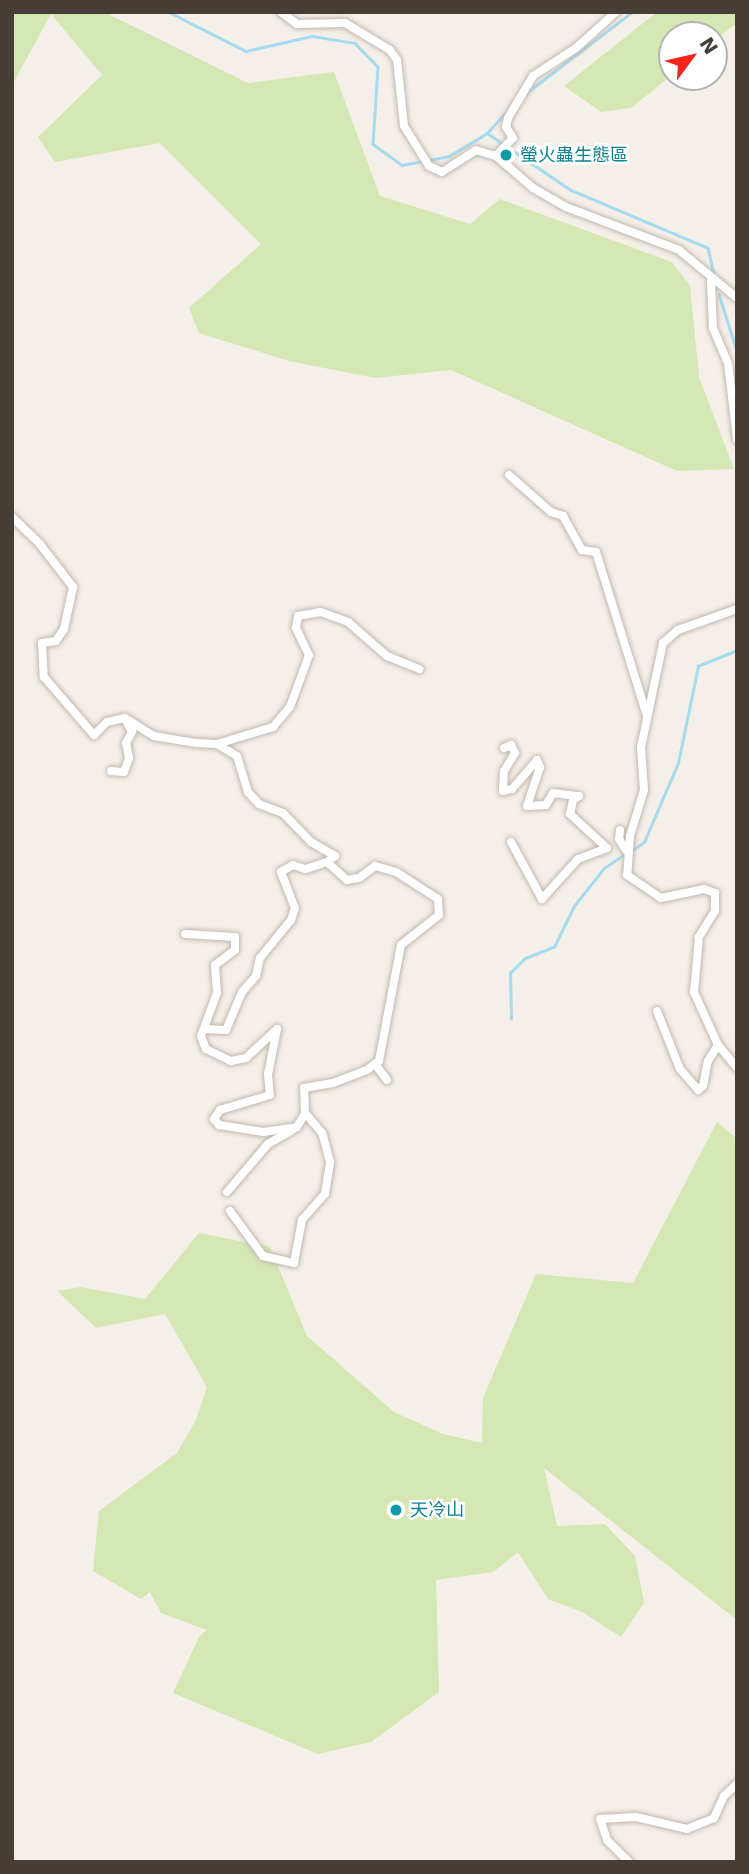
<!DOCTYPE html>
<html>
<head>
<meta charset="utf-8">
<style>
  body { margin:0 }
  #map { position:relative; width:749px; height:1874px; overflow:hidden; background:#f4efe8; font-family:"DejaVu Sans","Noto Sans TC",sans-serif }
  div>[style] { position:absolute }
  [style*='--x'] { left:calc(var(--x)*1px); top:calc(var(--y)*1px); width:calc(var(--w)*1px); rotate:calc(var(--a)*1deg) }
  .green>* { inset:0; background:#d5e7b2 }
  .stream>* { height:2.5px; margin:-1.25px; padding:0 1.25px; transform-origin:1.25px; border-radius:1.25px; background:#a6daef }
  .roads { filter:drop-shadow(0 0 2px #c2b8ae) drop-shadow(0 0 2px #c2b8ae) }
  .street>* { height:8px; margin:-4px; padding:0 4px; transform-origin:4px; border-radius:4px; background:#fff }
  .dots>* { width:19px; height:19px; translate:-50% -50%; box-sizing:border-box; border:4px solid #fff; border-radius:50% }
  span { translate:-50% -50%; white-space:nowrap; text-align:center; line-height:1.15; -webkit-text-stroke:5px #fff; paint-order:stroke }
  .culture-label { font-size:18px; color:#0d838f }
  .left { translate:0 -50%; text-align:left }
  .frame { position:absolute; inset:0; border:14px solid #473f37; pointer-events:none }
  .north { position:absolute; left:658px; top:21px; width:70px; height:70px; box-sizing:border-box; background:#fff; border:2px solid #b5b2af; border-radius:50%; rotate:57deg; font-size:19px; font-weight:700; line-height:28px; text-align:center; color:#473f37 }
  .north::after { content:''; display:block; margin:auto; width:24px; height:32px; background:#f5241d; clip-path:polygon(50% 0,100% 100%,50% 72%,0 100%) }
</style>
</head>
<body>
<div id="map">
  <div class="green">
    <i style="clip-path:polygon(12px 12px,104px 12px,248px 83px,334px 72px,380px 196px,470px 224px,500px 199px,672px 262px,690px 286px,699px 377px,734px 469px,677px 471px,451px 370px,375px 378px,289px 361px,199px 333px,189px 308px,261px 244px,160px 143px,55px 162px,38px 137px,102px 75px,51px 14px,12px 85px)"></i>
    <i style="clip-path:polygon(657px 12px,737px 12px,737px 23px,714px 41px,714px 35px,672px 35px,672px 75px,631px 108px,601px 112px,564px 86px)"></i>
    <i style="clip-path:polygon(717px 1122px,737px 1139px,737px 1620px,544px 1468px,557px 1526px,605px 1524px,635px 1556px,644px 1603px,621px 1637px,582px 1612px,548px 1599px,518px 1552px,493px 1572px,436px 1580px,439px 1692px,371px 1742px,318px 1754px,173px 1693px,199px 1637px,207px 1630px,161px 1613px,150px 1592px,141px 1599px,93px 1571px,99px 1511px,177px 1453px,195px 1422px,207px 1387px,165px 1314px,96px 1328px,57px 1291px,81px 1287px,145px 1299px,199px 1233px,270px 1247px,307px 1336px,394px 1412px,443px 1434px,482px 1443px,483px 1398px,536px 1274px,633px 1283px)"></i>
  </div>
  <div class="stream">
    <i style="--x:169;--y:12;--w:86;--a:26.9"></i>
    <i style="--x:246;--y:51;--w:68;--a:-12.8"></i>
    <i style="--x:312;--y:36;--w:44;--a:9.2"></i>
    <i style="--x:355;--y:43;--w:33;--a:46"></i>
    <i style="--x:378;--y:67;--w:77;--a:93.7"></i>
    <i style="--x:373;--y:144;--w:36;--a:36"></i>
    <i style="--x:402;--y:165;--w:48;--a:-10.8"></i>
    <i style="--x:449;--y:156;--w:44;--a:-31.2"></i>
    <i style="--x:487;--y:133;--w:102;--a:34.2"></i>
    <i style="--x:571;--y:190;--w:149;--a:22.9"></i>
    <i style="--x:708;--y:248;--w:27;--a:77"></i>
    <i style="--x:526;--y:93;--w:133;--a:-37.4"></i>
    <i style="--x:487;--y:133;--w:39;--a:-48"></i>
    <i style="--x:719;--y:294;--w:60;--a:72.5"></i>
    <i style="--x:631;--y:851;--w:16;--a:-35"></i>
    <i style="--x:644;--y:842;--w:86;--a:-66.7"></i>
    <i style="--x:678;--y:763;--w:99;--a:-78.3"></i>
    <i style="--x:698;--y:666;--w:42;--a:-22.3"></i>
    <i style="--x:511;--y:1019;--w:46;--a:-91.2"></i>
    <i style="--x:510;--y:973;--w:21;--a:-45"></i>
    <i style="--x:525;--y:958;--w:31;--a:-21"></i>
    <i style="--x:554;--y:947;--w:46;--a:-64"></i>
    <i style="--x:574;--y:906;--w:48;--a:-51.7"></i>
    <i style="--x:604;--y:868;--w:25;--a:-34"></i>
  </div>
  <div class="roads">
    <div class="street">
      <i style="--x:281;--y:12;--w:20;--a:37"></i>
      <i style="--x:297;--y:24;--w:48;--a:-1.2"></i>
      <i style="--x:345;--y:23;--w:52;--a:31"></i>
      <i style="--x:390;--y:50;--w:12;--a:55"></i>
      <i style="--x:397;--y:60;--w:66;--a:83.9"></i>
      <i style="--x:404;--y:126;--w:47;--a:58"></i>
      <i style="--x:429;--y:166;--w:14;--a:25"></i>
      <i style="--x:442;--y:172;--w:40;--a:-32.9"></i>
      <i style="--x:476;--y:150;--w:21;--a:17"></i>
      <i style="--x:496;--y:156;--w:49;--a:40.9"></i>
      <i style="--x:533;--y:188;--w:38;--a:30"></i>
      <i style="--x:566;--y:207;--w:121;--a:20.8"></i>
      <i style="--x:679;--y:250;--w:75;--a:39.6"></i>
      <i style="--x:496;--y:156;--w:25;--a:-47"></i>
      <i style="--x:513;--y:138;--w:13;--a:-122"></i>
      <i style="--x:506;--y:127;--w:9;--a:-77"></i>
      <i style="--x:508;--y:118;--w:49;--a:-59.2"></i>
      <i style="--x:533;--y:76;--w:51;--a:-33.1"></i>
      <i style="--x:576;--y:48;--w:54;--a:-42"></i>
      <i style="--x:711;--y:281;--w:47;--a:87.6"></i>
      <i style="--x:713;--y:328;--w:38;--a:67"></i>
      <i style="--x:728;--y:363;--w:77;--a:83.2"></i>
      <i style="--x:509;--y:475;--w:56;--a:41.4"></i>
      <i style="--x:551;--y:512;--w:13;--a:18"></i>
      <i style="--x:563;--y:516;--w:39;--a:61"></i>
      <i style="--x:582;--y:550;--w:14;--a:8"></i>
      <i style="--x:596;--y:552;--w:172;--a:72.7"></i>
      <i style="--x:12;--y:517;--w:37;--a:44"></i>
      <i style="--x:39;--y:543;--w:56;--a:52.3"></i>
      <i style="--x:73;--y:587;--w:43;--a:102.1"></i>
      <i style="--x:64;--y:629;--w:14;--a:124"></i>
      <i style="--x:56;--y:641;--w:14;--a:172"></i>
      <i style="--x:42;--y:643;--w:34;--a:87"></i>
      <i style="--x:44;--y:677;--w:77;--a:49.2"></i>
      <i style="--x:94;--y:735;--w:18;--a:-45"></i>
      <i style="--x:107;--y:722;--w:18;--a:-13"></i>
      <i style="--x:125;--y:718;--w:34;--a:32"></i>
      <i style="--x:154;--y:736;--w:43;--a:9.5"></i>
      <i style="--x:196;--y:743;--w:21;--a:3"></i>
      <i style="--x:217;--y:744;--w:59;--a:-16.9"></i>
      <i style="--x:273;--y:727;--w:26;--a:-50"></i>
      <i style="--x:290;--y:707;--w:55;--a:-69.9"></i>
      <i style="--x:309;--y:655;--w:30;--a:-116"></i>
      <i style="--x:296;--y:628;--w:12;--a:-81"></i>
      <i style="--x:298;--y:616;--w:23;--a:-10"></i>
      <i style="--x:321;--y:612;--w:29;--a:20"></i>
      <i style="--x:348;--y:622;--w:52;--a:41.1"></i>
      <i style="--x:387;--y:656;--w:35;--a:22"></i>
      <i style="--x:737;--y:609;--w:63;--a:160.4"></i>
      <i style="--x:678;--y:630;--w:20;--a:139"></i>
      <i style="--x:663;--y:643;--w:106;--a:101.9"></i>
      <i style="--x:641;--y:747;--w:43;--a:86"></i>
      <i style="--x:644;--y:790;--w:48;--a:106.9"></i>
      <i style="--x:630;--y:836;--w:39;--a:94"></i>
      <i style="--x:627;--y:875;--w:41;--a:34.1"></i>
      <i style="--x:661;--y:898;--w:44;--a:-11.8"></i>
      <i style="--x:704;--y:889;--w:12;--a:20"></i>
      <i style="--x:715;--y:893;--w:18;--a:90"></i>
      <i style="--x:715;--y:911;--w:31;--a:122"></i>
      <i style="--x:699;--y:937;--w:55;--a:95.2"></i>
      <i style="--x:694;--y:992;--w:58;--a:65.6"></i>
      <i style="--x:718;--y:1045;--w:30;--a:50"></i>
      <i style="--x:217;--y:744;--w:23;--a:31"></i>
      <i style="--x:237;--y:756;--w:38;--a:73"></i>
      <i style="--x:248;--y:792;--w:16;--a:47"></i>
      <i style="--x:259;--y:804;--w:26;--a:21"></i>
      <i style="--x:283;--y:813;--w:40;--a:46"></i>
      <i style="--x:311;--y:842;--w:28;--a:30"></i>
      <i style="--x:335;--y:856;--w:10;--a:143"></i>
      <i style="--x:504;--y:748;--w:8;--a:-23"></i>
      <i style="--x:511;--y:745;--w:9;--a:63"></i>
      <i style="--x:515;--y:753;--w:21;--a:121"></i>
      <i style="--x:504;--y:771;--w:20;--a:93"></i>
      <i style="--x:503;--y:791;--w:9;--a:-13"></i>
      <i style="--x:512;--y:789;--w:38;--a:-49"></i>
      <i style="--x:537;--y:760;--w:8;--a:67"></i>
      <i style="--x:540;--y:767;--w:41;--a:108.4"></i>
      <i style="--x:527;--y:806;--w:19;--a:-3"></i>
      <i style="--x:546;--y:805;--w:14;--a:-60"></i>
      <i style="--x:553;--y:793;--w:26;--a:7"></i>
      <i style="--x:579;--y:796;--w:7;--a:146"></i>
      <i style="--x:573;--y:800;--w:14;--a:102"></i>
      <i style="--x:570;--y:814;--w:50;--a:42.6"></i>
      <i style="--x:607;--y:848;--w:31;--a:159"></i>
      <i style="--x:578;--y:859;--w:54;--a:132"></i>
      <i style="--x:542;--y:899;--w:65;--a:-118.5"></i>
      <i style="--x:111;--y:771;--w:13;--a:4"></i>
      <i style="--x:124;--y:772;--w:15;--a:-70"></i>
      <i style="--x:129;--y:758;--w:15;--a:-101"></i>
      <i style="--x:126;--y:743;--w:13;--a:-61"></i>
      <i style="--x:132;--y:732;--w:15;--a:-118"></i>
      <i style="--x:620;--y:830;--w:9;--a:96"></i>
      <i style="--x:619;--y:839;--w:17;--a:57"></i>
      <i style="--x:185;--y:934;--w:50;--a:3.4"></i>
      <i style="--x:235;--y:937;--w:13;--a:90"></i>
      <i style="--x:235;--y:950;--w:25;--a:143"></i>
      <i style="--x:215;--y:965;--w:28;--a:86"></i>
      <i style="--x:217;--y:993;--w:46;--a:110.4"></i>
      <i style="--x:201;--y:1036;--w:14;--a:69"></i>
      <i style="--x:206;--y:1049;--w:28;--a:26"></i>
      <i style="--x:231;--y:1061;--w:15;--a:-11"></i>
      <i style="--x:246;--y:1058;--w:42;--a:-43.1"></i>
      <i style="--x:277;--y:1029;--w:46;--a:101.3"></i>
      <i style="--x:268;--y:1074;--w:21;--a:85"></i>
      <i style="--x:270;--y:1095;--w:52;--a:163.3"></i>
      <i style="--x:220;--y:1110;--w:11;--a:124"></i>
      <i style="--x:214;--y:1119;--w:8;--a:50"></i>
      <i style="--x:219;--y:1125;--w:45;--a:9"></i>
      <i style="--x:263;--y:1132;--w:34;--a:-8"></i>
      <i style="--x:297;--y:1127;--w:16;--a:-60"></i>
      <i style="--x:305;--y:1113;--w:25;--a:-92"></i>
      <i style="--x:304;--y:1088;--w:29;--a:-10"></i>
      <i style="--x:333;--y:1083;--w:36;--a:-21"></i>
      <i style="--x:367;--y:1070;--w:15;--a:-37"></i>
      <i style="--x:379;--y:1061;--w:118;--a:-79.3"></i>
      <i style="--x:401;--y:945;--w:48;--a:-38.3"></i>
      <i style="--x:439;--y:915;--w:16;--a:-94"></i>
      <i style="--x:438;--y:899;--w:50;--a:-147.3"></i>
      <i style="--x:396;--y:872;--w:22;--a:-164"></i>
      <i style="--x:375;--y:866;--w:20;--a:143"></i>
      <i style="--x:359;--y:878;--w:12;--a:171"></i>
      <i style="--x:347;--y:880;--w:27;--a:-138"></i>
      <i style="--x:327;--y:862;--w:23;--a:162"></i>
      <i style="--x:305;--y:869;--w:13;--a:-162"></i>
      <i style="--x:293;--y:865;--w:14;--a:150"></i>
      <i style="--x:281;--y:872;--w:39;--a:69"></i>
      <i style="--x:295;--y:908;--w:13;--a:108"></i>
      <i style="--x:291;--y:920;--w:49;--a:129.2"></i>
      <i style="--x:260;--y:958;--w:18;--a:103"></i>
      <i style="--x:256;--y:976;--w:21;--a:131"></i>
      <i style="--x:242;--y:992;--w:41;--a:112.8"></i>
      <i style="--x:226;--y:1030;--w:21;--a:-177"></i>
      <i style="--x:657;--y:1011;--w:62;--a:68.4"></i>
      <i style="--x:680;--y:1069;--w:28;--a:49"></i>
      <i style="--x:698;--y:1090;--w:6;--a:-39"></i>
      <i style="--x:703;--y:1086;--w:25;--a:-79"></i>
      <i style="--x:708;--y:1061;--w:19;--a:-58"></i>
      <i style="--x:375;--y:1064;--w:20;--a:53"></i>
      <i style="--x:227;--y:1192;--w:63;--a:-49.5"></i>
      <i style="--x:268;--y:1144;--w:28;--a:-30"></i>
      <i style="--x:230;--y:1211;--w:56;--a:53.7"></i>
      <i style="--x:263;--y:1256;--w:32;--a:13"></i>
      <i style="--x:294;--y:1263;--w:44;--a:-79.5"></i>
      <i style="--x:302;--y:1220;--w:35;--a:-49"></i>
      <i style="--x:325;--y:1194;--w:32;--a:-81"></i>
      <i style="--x:330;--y:1162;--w:30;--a:-105"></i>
      <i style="--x:322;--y:1133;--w:26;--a:-130"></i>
      <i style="--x:629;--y:1862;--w:31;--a:-135"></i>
      <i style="--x:607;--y:1840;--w:22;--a:-108"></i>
      <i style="--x:600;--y:1819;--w:36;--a:-3"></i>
      <i style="--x:636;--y:1817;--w:52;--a:13.2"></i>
      <i style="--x:687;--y:1829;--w:29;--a:-22"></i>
      <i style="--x:714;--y:1818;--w:24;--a:-66"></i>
      <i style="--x:724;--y:1796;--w:18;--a:-43"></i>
    </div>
  </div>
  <div class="dots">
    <i style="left:506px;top:155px;background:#0f9aa8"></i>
    <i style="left:396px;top:1510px;background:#0f9aa8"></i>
  </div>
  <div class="culture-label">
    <span class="left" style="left:520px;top:155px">螢火蟲生態區</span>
    <span class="left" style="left:410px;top:1510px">天冷山</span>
  </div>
  <div class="frame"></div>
  <div class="north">N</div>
</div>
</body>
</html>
